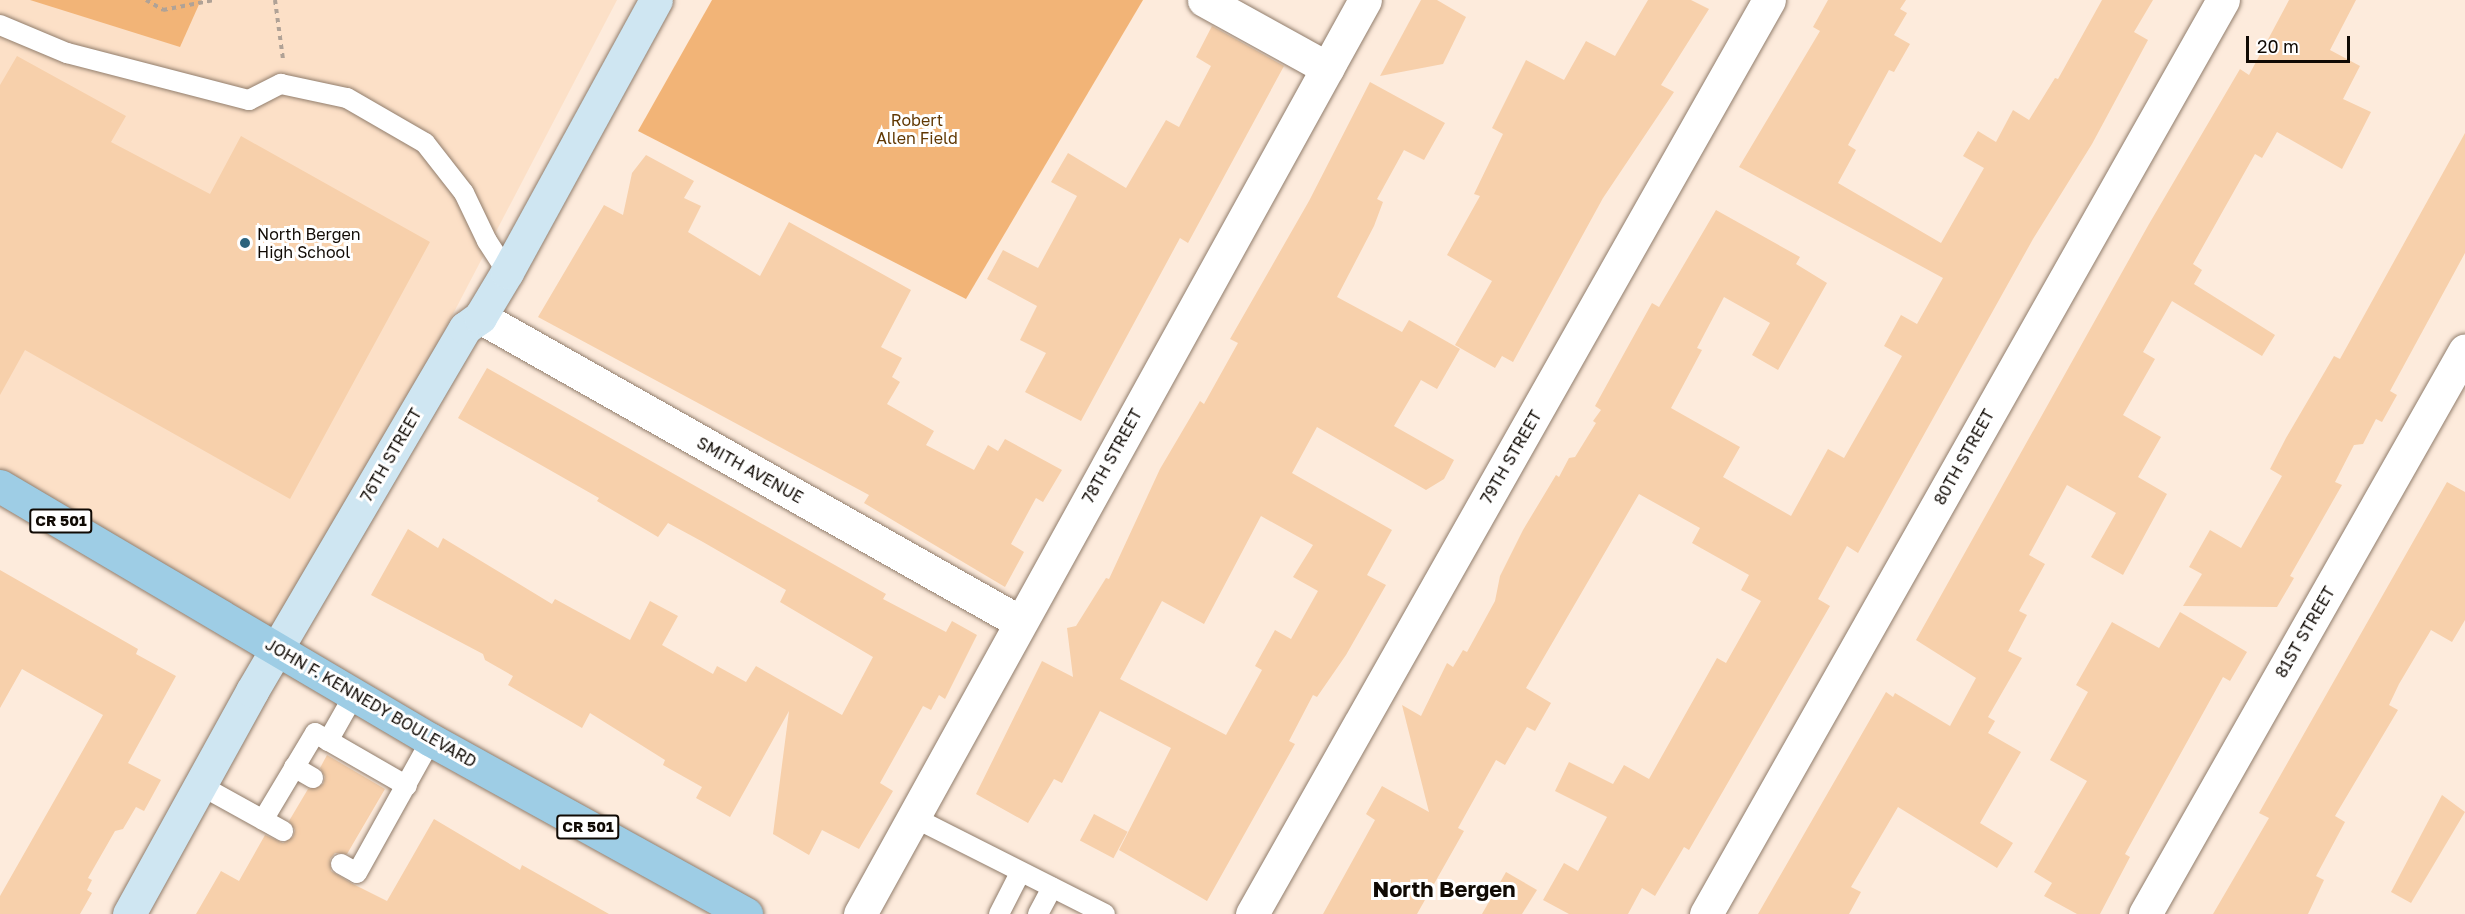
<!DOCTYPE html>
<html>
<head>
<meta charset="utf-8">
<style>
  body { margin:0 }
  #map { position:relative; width:2465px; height:914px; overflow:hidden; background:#fdebdc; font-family:"Golos Text",sans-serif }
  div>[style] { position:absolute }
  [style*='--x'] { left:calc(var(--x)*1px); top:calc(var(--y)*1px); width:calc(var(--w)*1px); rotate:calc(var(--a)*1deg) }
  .built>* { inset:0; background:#fce0c7 }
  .green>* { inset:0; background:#f2b477 }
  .building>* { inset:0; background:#f7d0ab; transform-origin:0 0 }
  .path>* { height:4px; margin-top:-2px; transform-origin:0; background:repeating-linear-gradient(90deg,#b0a296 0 4.5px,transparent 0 9px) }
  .roads { filter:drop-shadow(0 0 2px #917d6c) drop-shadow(0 0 2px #917d6c) }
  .lane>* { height:20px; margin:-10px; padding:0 10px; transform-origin:10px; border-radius:10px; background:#fff }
  .street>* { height:33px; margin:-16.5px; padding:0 16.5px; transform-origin:16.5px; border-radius:16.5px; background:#fff }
  .secondary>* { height:33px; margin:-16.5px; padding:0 16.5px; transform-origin:16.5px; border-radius:16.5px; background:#cfe6f2 }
  .primary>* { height:33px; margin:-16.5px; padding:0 16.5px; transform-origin:16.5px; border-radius:16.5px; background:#9ecde5 }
  .dots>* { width:16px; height:16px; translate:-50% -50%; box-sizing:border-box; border:3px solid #fff; border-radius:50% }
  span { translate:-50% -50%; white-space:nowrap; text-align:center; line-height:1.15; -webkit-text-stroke:6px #fff; paint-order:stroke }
  .shield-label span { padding:2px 4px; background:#fff; border:2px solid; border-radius:4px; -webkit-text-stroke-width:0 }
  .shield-label { font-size:15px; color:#100a04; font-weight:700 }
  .park-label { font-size:16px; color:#603702 }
  .poi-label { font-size:16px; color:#100a04 }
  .left { translate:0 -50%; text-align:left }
  .street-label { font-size:16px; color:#100a04 }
  .district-label { font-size:22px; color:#100a04; font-weight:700 }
  .scale { position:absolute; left:2246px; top:36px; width:104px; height:27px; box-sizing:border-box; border:3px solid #100a04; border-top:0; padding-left:8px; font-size:18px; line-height:21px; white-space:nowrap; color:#100a04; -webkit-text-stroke:4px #fff; paint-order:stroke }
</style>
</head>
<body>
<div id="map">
  <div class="built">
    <i style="clip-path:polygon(0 0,617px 0,278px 649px,0 487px)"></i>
  </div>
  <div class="green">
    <i style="clip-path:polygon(30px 0,201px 0,180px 47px)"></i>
    <i style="clip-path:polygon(712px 0,1143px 0,966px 299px,638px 131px)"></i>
  </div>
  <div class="building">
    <i style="clip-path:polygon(1421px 0,1437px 0,1466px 17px,1443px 64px,1380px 76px)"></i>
    <i style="clip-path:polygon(1648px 0,1691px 0,1709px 9px,1661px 85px,1674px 92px,1603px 198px,1513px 362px,1502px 356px,1495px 368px,1455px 345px,1492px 281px,1447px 255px,1480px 196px,1474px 194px,1503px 134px,1492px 128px,1526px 60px,1564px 80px,1586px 41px,1615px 56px)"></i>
    <i style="clip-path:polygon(1828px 0,1906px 0,1900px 9px,1907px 13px,1894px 35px,1910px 44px,1894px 72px,1889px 70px,1848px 145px,1856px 150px,1838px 183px,1941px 243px,1984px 168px,1963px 156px,1978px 131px,1996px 142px,2013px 110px,2029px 120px,2055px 78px,2058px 79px,2102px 0,2153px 0,2134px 32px,2148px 40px,2092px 144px,2033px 239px,1858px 553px,1847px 546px,1818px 599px,1830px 606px,1689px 850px,1684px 847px,1655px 896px,1642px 888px,1628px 914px,1569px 914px,1543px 900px,1564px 863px,1578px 871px,1607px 817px,1555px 791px,1569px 762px,1613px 784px,1624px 765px,1649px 779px,1717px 658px,1726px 663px,1761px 601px,1741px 590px,1749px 575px,1692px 543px,1700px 528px,1639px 494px,1526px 688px,1551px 703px,1535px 731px,1527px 727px,1505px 765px,1496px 760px,1458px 828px,1464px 831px,1417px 914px,1323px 914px,1375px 820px,1366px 814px,1382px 786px,1429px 812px,1402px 705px,1421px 716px,1447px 663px,1453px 667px,1463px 650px,1467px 652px,1495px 601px,1500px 576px,1523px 530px,1556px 475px,1559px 477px,1569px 458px,1575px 457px,1596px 423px,1593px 421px,1601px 410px,1595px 406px,1652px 303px,1659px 307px,1716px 210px,1800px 257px,1796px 264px,1827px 283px,1778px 370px,1752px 355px,1770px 323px,1724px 297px,1697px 348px,1702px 350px,1671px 408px,1740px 447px,1723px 477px,1791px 516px,1828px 449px,1844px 458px,1884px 388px,1902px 356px,1884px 346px,1901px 315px,1917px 324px,1943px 278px,1739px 167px,1820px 31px,1813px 27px)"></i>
    <i style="clip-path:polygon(2289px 0,2356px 0,2330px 50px,2360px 66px,2343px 99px,2371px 112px,2342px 169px,2277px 132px,2262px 158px,2255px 154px,2193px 264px,2202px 270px,2194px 284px,2275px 335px,2262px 356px,2172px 301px,2143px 352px,2155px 359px,2123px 415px,2161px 437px,2138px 477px,2167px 494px,2123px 575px,2091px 557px,2116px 513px,2067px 485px,2029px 555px,2045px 564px,2019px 611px,2027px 615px,2008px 651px,2022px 658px,1988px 717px,1995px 721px,1988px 733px,2021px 752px,1980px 823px,2013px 843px,1997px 868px,1898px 807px,1851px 887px,1861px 892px,1849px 914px,1758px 914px,1886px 692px,1893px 697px,1895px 693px,1950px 726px,1976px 678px,1916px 640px,2149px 224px,2240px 69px,2249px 75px)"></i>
    <i style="clip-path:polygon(1212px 26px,1284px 66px,1188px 243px,1180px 238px,1081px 421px,1025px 392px,1046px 353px,1020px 340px,1037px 306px,987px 279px,1003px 250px,1038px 268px,1077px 196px,1051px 182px,1068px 153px,1126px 188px,1166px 120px,1179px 127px,1211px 66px,1196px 57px)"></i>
    <i style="clip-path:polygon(17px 56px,126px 116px,111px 142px,210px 194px,241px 136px,430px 242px,290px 499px,25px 350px,0 395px,0 85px)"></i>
    <i style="clip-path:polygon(evenodd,1370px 82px,1445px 123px,1424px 160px,1404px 150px,1377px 199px,1383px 202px,1374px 226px,1337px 297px,1402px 332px,1409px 320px,1460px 349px,1437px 389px,1421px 380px,1394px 426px,1454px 460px,1444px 479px,1426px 490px,1317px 427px,1292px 473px,1392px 530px,1367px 575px,1386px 585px,1346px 655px,1317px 697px,1313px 695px,1289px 741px,1295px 744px,1207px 901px,1119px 850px,1171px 748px,1100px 711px,1062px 783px,1054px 779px,1028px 823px,976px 794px,1042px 661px,1073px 677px,1067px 628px,1076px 626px,1106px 578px,1109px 579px,1160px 469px,1200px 401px,1204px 404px,1238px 343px,1230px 339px,1309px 201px,1370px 82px,1261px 516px,1313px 545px,1293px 577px,1318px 591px,1291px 639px,1275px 630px,1255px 666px,1262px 670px,1226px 735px,1120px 679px,1162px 601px,1204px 624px,1261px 516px)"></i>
    <i style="clip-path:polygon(2465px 133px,2465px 253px,2390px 391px,2397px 395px,2382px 422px,2376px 419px,2363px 444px,2354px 445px,2335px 482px,2342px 485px,2290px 576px,2294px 578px,2277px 607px,2183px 606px,2202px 574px,2189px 567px,2210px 530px,2241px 548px,2282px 476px,2270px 469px,2286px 438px,2334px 356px,2340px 359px)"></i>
    <i style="clip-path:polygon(646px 155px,694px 181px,684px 198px,701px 206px,688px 232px,760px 276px,789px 222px,911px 290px,881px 347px,902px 358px,892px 377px,900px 382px,887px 404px,934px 431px,926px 445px,974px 470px,988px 445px,998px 451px,1005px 439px,1062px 470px,1043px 502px,1036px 498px,1011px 544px,1024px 552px,1005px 587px,864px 503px,869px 495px,538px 317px,604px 205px,623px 215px,632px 173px)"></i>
    <i style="clip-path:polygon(487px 368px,886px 594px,883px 599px,946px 632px,952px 621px,977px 635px,945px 699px,939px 695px,931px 710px,923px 706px,880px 783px,893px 791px,859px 849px,822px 830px,809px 855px,773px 834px,789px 711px,730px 817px,696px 798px,702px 787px,663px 765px,665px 760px,590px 713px,582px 728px,508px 685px,513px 676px,485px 660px,483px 654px,371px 595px,408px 529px,438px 548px,443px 538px,552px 604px,555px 599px,630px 640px,650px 601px,678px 616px,662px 645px,713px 674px,717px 666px,746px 682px,756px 666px,842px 715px,873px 657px,780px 602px,786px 590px,703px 542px,668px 523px,658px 537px,597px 501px,599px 498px,458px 418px)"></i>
    <i style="clip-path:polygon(2447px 482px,2465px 492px,2465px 620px,2452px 642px,2431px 630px,2399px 684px,2389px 705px,2398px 710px,2335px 816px,2345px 822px,2316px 876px,2324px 880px,2308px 914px,2213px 914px,2269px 818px,2259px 813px)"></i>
    <i style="clip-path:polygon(0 570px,138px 649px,136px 654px,176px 676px,128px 763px,161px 780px,144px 811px,136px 807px,123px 829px,115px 831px,88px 878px,92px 880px,87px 890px,92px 893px,80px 914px,0 914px,0 896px,103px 715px,22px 669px,0 708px)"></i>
    <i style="clip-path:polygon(2180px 612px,2247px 652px,2230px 681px,2223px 677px,2125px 854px,2130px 857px,2100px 914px,2077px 914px,2044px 896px,2052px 883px,2034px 872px,2087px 781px,2050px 760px,2088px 692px,2076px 685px,2112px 622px,2159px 648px)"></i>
    <i style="clip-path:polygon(327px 755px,385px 789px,347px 854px,335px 853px,330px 859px,331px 871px,351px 883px,387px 901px,434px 819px,520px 870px,522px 865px,609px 914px,196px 914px,221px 871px,239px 881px,265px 835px,283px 843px,293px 837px,295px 830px,289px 821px,308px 789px,323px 784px,325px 777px,320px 768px)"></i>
    <i style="clip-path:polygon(2442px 795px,2465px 812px,2411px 903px,2391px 892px)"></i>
    <i style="left:1094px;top:814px;width:38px;height:30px;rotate:28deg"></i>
    <i style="clip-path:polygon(1506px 872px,1537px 890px,1522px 914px,1482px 914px)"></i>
  </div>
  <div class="path">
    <i style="--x:146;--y:0;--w:20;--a:30"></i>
    <i style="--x:163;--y:10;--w:52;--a:-11.1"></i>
    <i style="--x:275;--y:0;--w:60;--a:82.3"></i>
  </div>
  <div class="roads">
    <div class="lane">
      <i style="--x:0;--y:25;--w:73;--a:22.7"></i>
      <i style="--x:67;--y:53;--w:188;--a:14.5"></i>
      <i style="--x:249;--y:100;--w:36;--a:-27"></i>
      <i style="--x:281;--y:84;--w:67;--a:12"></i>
      <i style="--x:347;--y:98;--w:90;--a:30"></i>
      <i style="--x:425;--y:143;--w:63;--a:52"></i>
      <i style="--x:464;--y:193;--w:53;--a:64.4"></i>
      <i style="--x:487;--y:241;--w:37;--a:57"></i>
      <i style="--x:328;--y:741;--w:53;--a:-60.5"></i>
      <i style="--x:294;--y:767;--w:22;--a:30"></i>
      <i style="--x:200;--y:785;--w:95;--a:29"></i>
      <i style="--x:913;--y:817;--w:215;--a:26.8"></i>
      <i style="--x:263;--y:820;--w:101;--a:-59.1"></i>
      <i style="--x:315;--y:733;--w:106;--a:29.9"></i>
      <i style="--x:341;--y:864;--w:18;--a:29"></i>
      <i style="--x:357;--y:873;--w:152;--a:-60.9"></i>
      <i style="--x:999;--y:914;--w:46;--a:-62.9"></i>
      <i style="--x:1038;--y:914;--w:30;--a:-62"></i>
    </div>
    <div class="street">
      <i style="--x:1204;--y:0;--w:141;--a:28.9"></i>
      <i style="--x:480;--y:317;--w:620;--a:29.46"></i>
      <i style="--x:860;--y:914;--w:1044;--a:-61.08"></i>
      <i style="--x:1252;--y:914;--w:1050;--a:-60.51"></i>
      <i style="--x:1706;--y:914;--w:1050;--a:-60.51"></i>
      <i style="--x:2145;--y:914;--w:648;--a:-60.43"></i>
    </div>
    <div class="secondary">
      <i style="--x:129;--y:914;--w:255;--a:-61.1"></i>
      <i style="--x:252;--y:691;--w:421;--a:-59.6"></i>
      <i style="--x:465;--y:328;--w:19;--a:-36"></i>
      <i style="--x:480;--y:317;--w:52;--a:-59"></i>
      <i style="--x:507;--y:272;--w:310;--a:-61.3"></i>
    </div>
    <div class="primary">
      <i style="--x:0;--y:486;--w:500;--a:30.51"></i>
      <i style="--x:431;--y:740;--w:360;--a:28.9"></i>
    </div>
  </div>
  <div class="dots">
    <i style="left:245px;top:243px;background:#2c637d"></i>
  </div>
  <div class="shield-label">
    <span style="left:61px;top:521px">CR 501</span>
    <span style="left:588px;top:827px">CR 501</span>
  </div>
  <div class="park-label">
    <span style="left:917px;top:129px">Robert<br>Allen Field</span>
  </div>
  <div class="poi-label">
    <span class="left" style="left:257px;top:243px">North Bergen<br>High School</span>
  </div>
  <div class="street-label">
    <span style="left:391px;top:455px;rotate:-60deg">76TH STREET</span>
    <span style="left:1112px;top:456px;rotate:-61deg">78TH STREET</span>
    <span style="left:1511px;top:457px;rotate:-60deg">79TH STREET</span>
    <span style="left:1964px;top:457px;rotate:-61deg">80TH STREET</span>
    <span style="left:750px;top:470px;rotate:29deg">SMITH AVENUE</span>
    <span style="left:2305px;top:632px;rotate:-60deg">81ST STREET</span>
    <span style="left:371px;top:703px;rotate:30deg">JOHN F. KENNEDY BOULEVARD</span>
  </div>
  <div class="district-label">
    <span style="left:1444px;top:889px">North Bergen</span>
  </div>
  <div class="scale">20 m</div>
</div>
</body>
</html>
